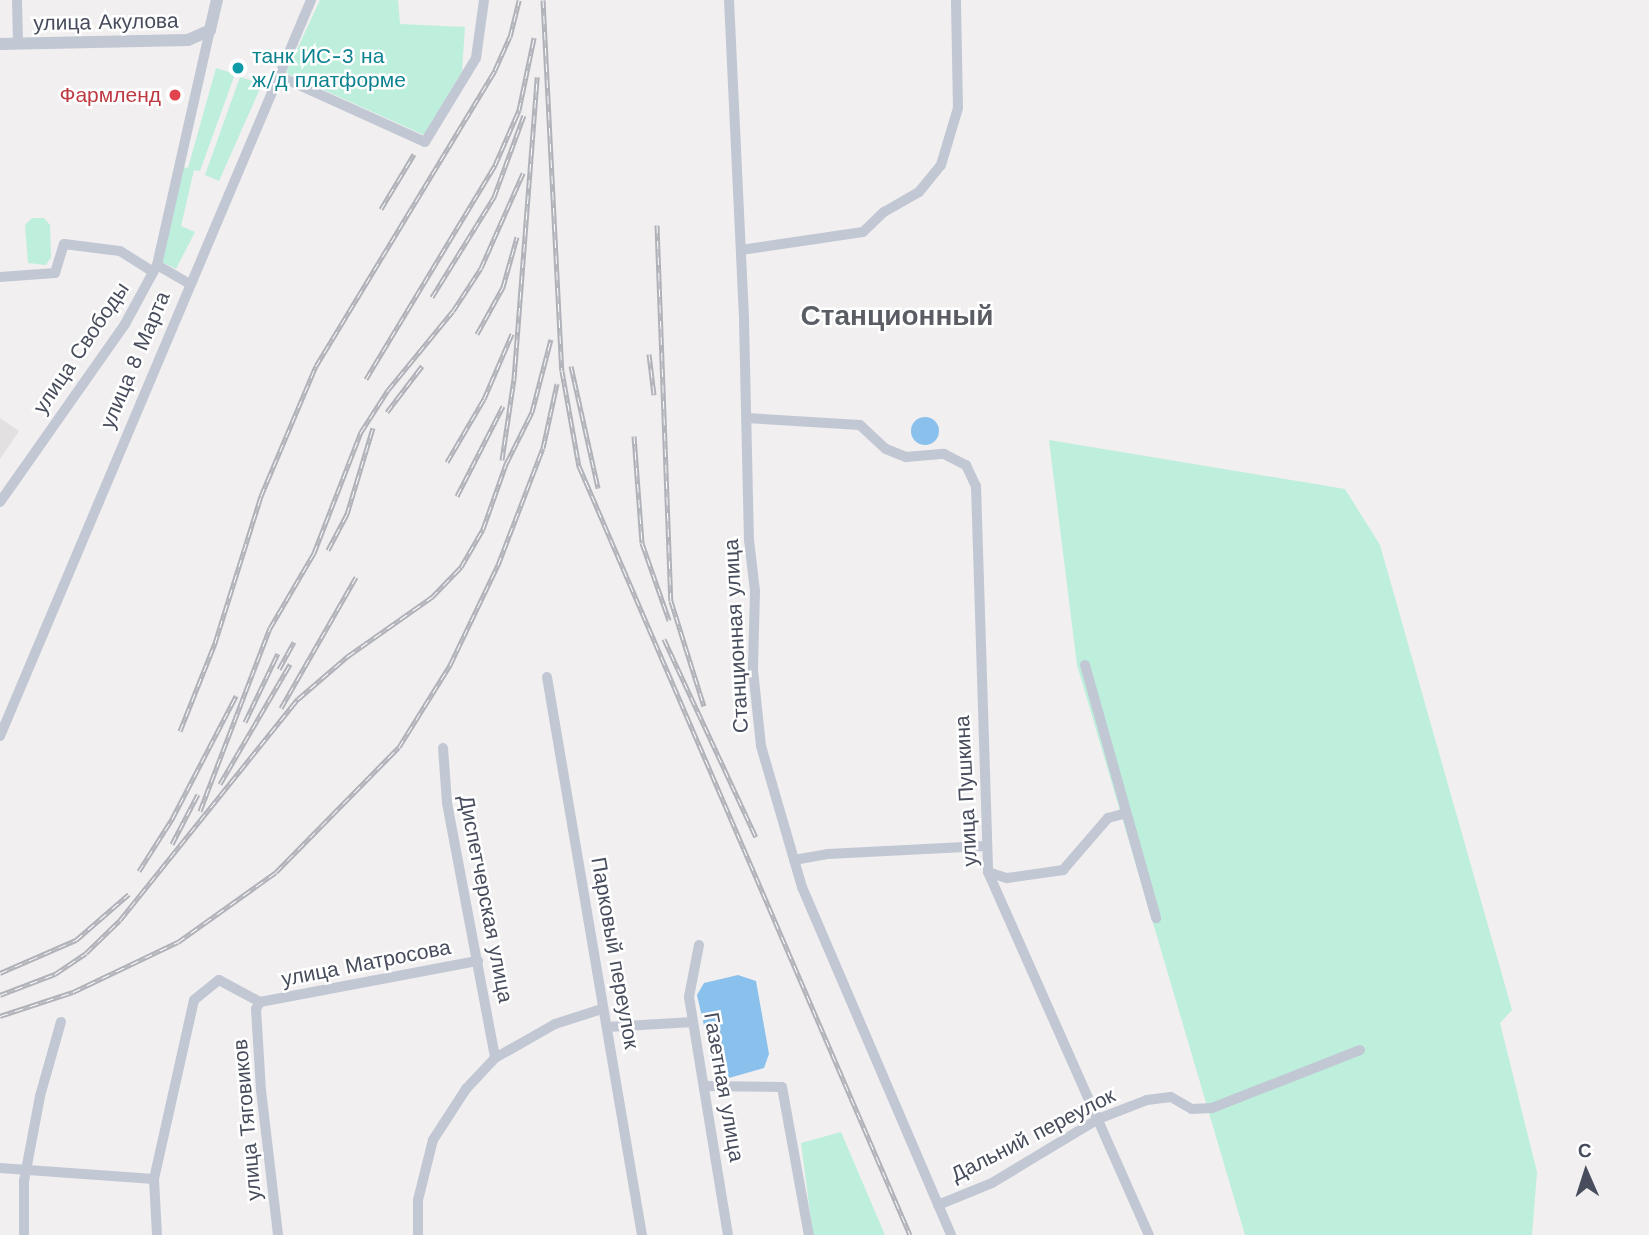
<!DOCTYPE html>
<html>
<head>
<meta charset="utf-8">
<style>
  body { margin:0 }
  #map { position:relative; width:1649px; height:1235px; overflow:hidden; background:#f1efef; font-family:"Work Sans",sans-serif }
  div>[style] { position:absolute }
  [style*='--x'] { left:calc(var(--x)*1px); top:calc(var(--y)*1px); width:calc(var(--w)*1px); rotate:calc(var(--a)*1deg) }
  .education>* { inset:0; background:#e2e0e1 }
  .green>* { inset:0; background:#bdefdc }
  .water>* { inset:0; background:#8ac1ec }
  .round { border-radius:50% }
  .minor>* { height:10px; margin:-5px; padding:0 5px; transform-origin:5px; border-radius:5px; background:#c2c7d4 }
  .tertiary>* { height:12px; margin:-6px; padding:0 6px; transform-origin:6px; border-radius:6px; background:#c2c7d4 }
  .rail>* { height:5px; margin-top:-2.5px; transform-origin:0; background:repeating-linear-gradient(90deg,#fff 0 8px,#b1b2b9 0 16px); box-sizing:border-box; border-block:2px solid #b1b2b9 }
  .dots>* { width:19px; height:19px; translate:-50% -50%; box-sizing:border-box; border:4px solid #fff; border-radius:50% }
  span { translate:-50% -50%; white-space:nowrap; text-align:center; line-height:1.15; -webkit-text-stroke:5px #fff; paint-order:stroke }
  .street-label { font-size:21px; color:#474d5c }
  .culture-label { font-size:21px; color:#0d838f }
  .left { translate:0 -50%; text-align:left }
  .health-label { font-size:21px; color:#be3a42 }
  .right { translate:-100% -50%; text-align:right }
  .district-label { font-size:28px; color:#5b5d64; font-weight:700 }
  .north { position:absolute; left:1551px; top:1137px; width:70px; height:70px; -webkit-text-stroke:5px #fff; paint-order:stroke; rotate:357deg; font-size:19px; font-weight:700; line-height:28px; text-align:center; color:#474d5c }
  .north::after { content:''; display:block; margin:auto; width:24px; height:32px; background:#474d5c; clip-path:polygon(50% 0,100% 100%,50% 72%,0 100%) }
</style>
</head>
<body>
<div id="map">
  <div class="education">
    <i style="clip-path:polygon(0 418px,19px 431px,0 459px)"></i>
  </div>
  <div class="green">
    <i style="clip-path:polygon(320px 0,398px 0,400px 24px,465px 27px,462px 71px,424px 135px,286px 73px)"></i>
    <i style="clip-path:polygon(216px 68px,235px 74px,200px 171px,194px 170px,181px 226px,195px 232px,176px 269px,162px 262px,182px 167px,188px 168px)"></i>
    <i style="clip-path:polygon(240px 77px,262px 84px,219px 181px,205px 175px)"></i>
    <i style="clip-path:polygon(32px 218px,44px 218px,50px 225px,51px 257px,46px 265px,28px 263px,25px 225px)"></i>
    <i style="clip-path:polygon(1049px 440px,1345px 489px,1380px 545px,1512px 1010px,1500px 1023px,1537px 1172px,1532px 1235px,1245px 1235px,1077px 665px)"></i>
    <i style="clip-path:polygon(841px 1132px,885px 1235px,813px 1235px,801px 1143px)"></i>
  </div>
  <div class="water">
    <i class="round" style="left:911px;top:417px;width:28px;height:28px"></i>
    <i style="clip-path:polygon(738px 975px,756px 981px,769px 1054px,764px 1068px,722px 1080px,714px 1069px,697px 995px,704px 983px)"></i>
  </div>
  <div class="minor">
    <i style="--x:17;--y:0;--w:43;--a:88.7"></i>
    <i style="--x:729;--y:0;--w:321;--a:87.3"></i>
    <i style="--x:744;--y:321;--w:219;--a:88.7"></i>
    <i style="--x:749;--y:540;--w:51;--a:83.3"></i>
    <i style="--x:755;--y:591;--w:79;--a:91.5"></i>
    <i style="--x:753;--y:670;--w:76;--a:84"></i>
    <i style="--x:761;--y:746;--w:147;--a:73.8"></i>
    <i style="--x:802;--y:887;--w:379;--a:66.8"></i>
    <i style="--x:279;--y:76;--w:160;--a:24.3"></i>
    <i style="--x:425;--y:142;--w:98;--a:-58.7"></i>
    <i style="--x:476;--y:58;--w:59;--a:-82.1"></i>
    <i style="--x:741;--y:250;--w:123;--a:-8.4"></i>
    <i style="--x:863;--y:232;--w:29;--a:-44"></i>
    <i style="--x:884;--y:212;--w:40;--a:-29.7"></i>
    <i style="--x:919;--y:192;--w:35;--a:-51"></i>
    <i style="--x:941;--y:165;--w:59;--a:-73.4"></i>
    <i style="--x:958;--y:108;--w:108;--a:-91.1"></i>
    <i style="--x:157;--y:265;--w:36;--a:30"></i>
    <i style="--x:0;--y:277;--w:55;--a:-4.2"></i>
    <i style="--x:55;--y:273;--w:30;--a:-73"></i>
    <i style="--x:64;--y:244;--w:56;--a:7.1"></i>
    <i style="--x:120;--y:251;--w:39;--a:32"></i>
    <i style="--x:747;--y:418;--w:113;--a:3.5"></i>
    <i style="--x:860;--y:425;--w:35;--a:43"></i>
    <i style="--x:886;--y:449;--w:22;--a:22"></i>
    <i style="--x:906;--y:457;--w:38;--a:-5"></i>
    <i style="--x:944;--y:454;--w:25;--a:27"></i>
    <i style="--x:966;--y:465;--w:23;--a:65"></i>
    <i style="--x:976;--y:486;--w:386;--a:88.2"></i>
    <i style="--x:988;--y:872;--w:397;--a:66.1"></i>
    <i style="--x:0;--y:502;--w:218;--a:-54.9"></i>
    <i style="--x:125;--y:324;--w:67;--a:-61.5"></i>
    <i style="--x:157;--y:265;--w:241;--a:-77.3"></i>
    <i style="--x:1085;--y:665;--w:263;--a:74.3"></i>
    <i style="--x:547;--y:677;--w:566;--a:80.34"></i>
    <i style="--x:0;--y:736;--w:799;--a:-67.09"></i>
    <i style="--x:443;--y:748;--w:55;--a:85.8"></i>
    <i style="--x:447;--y:803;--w:259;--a:79.3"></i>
    <i style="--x:794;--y:860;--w:35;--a:-10"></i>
    <i style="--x:828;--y:854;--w:156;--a:-2.9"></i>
    <i style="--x:988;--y:872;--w:20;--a:18"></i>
    <i style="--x:1007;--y:878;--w:57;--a:-8.1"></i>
    <i style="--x:1063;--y:870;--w:69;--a:-49.1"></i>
    <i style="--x:1108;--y:818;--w:16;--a:-15"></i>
    <i style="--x:699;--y:945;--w:53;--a:100.9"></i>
    <i style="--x:689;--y:997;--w:241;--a:80.7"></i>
    <i style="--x:260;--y:1002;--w:8;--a:120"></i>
    <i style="--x:256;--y:1009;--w:81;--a:86.5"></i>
    <i style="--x:261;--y:1090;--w:146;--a:83.3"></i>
    <i style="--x:260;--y:1002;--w:222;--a:-10.7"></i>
    <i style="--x:607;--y:1027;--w:86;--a:-3.3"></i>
    <i style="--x:705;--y:1086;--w:77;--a:0.7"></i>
    <i style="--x:782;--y:1087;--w:150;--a:79.7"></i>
    <i style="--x:0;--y:1168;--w:154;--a:4.1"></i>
    <i style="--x:938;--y:1205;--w:58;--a:-22.2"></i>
    <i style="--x:992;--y:1183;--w:124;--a:-31.1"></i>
    <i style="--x:1098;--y:1119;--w:53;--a:-21.2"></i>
    <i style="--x:1147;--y:1100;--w:24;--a:-7"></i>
    <i style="--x:1171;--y:1097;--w:24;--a:30"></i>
    <i style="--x:1192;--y:1109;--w:20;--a:-3"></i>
    <i style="--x:1212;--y:1108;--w:159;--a:-21.4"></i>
    <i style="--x:24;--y:1235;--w:54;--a:-90"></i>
    <i style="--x:24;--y:1181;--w:86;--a:-79.3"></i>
    <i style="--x:40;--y:1096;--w:77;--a:-74.2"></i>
    <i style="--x:157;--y:1235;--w:56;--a:-93.1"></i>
    <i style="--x:154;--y:1179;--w:183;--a:-77.4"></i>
    <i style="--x:194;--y:1000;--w:32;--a:-39"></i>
    <i style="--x:219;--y:980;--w:47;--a:28.2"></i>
    <i style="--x:418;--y:1235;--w:35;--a:-90"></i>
    <i style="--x:418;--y:1200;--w:62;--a:-76"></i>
    <i style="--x:433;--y:1140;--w:61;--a:-57.1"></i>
    <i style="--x:466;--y:1089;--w:42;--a:-46.9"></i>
    <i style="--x:495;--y:1058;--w:69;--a:-29.5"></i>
    <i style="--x:555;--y:1024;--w:49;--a:-17.7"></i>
  </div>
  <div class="tertiary">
    <i style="--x:0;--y:44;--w:188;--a:-1.2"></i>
    <i style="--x:188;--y:40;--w:24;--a:-24"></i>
    <i style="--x:210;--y:30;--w:31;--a:-77"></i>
  </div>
  <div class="rail">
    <i style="--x:543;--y:0;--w:371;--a:87.1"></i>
    <i style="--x:562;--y:371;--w:97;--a:79.9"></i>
    <i style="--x:579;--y:466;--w:837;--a:66.71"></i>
    <i style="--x:381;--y:209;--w:64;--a:-59"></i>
    <i style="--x:657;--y:225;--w:376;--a:87.9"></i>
    <i style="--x:671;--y:601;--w:110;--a:72.6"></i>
    <i style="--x:432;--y:297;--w:118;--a:-58.2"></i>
    <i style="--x:494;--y:197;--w:87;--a:-69.9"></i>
    <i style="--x:477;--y:334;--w:54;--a:-61"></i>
    <i style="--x:503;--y:287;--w:52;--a:-74.4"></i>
    <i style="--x:649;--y:354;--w:41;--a:83"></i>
    <i style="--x:571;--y:366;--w:125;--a:77.5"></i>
    <i style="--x:366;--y:379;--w:250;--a:-58.9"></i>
    <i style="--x:495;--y:165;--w:60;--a:-66.4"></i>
    <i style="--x:519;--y:110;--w:74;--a:-78.2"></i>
    <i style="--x:387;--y:412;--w:58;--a:-52.7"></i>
    <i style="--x:634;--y:436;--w:107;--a:85.7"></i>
    <i style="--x:642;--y:543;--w:82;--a:70.7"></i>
    <i style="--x:502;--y:460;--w:82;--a:-81.6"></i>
    <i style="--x:514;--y:379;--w:303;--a:-85.6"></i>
    <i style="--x:447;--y:462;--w:73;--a:-59.6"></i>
    <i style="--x:484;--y:399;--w:71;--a:-66.7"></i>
    <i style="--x:457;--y:496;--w:101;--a:-62.9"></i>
    <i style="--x:328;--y:550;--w:41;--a:-62.2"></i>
    <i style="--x:347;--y:514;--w:90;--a:-73.2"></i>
    <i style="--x:664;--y:639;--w:218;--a:65.1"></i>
    <i style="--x:279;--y:669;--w:31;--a:-61"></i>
    <i style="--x:281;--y:708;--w:151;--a:-60.2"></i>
    <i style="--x:245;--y:722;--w:76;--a:-64.4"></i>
    <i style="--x:180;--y:731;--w:95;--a:-68.3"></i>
    <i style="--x:215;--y:643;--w:154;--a:-72.6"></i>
    <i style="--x:261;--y:496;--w:141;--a:-67.1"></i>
    <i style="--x:316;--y:366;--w:346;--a:-58.8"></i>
    <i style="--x:495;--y:70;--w:36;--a:-66"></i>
    <i style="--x:510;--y:37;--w:38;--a:-76"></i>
    <i style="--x:220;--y:784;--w:139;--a:-59.7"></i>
    <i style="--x:200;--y:811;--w:196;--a:-69.1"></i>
    <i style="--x:270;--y:628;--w:87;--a:-59.6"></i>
    <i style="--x:314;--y:553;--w:130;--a:-68.8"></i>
    <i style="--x:361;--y:432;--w:50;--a:-57.3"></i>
    <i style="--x:388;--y:390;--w:102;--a:-50.6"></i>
    <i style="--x:453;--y:311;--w:51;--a:-56.9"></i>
    <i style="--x:481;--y:268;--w:104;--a:-66.1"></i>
    <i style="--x:172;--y:844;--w:56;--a:-62.5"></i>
    <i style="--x:139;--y:871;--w:62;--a:-57.6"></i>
    <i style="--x:172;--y:819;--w:139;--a:-62.5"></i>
    <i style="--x:0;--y:973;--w:83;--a:-23.5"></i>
    <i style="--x:76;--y:940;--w:70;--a:-41"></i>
    <i style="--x:0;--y:995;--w:59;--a:-20.9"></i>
    <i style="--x:55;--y:974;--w:37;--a:-34"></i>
    <i style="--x:86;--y:953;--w:47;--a:-44.1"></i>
    <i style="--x:120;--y:920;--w:284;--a:-51.2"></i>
    <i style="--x:298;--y:699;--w:66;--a:-40.7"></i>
    <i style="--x:348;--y:656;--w:103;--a:-35.1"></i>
    <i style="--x:432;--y:597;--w:42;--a:-46"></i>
    <i style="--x:461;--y:567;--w:44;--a:-59.9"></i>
    <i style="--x:483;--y:529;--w:69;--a:-70.5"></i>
    <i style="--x:506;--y:464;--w:58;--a:-63.4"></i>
    <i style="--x:532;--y:412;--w:75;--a:-75.4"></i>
    <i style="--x:0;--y:1016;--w:77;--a:-18.2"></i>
    <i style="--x:73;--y:992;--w:116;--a:-25.5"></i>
    <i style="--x:178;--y:942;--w:120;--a:-35.5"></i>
    <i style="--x:276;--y:872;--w:175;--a:-45.5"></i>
    <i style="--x:399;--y:747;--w:97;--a:-58.1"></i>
    <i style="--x:450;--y:665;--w:111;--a:-64.4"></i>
    <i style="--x:498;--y:565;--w:125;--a:-69"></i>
    <i style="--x:543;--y:448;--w:66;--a:-77.7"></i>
  </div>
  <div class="dots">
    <i style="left:238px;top:68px;background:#0f9aa8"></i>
    <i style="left:175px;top:95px;background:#e0444e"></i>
  </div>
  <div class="street-label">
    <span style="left:106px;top:22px;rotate:-1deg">улица Акулова</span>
    <span style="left:81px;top:348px;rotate:-56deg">улица Свободы</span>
    <span style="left:135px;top:360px;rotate:-67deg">улица 8 Марта</span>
    <span style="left:736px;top:636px;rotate:-93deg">Станционная улица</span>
    <span style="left:966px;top:791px;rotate:-93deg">улица Пушкина</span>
    <span style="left:486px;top:899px;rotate:79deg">Диспетчерская улица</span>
    <span style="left:615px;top:953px;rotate:80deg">Парковый переулок</span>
    <span style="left:366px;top:963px;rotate:-11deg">улица Матросова</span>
    <span style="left:724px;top:1087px;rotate:80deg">Газетная улица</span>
    <span style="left:247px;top:1120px;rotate:-95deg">улица Тяговиков</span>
    <span style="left:1033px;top:1135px;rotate:-27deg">Дальний переулок</span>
  </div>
  <div class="culture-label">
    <span class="left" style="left:252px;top:68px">танк ИС-3 на<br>ж/д платформе</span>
  </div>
  <div class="health-label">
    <span class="right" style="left:161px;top:95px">Фармленд</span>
  </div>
  <div class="district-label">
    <span style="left:897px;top:316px">Станционный</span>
  </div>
  <div class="north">С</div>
</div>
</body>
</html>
